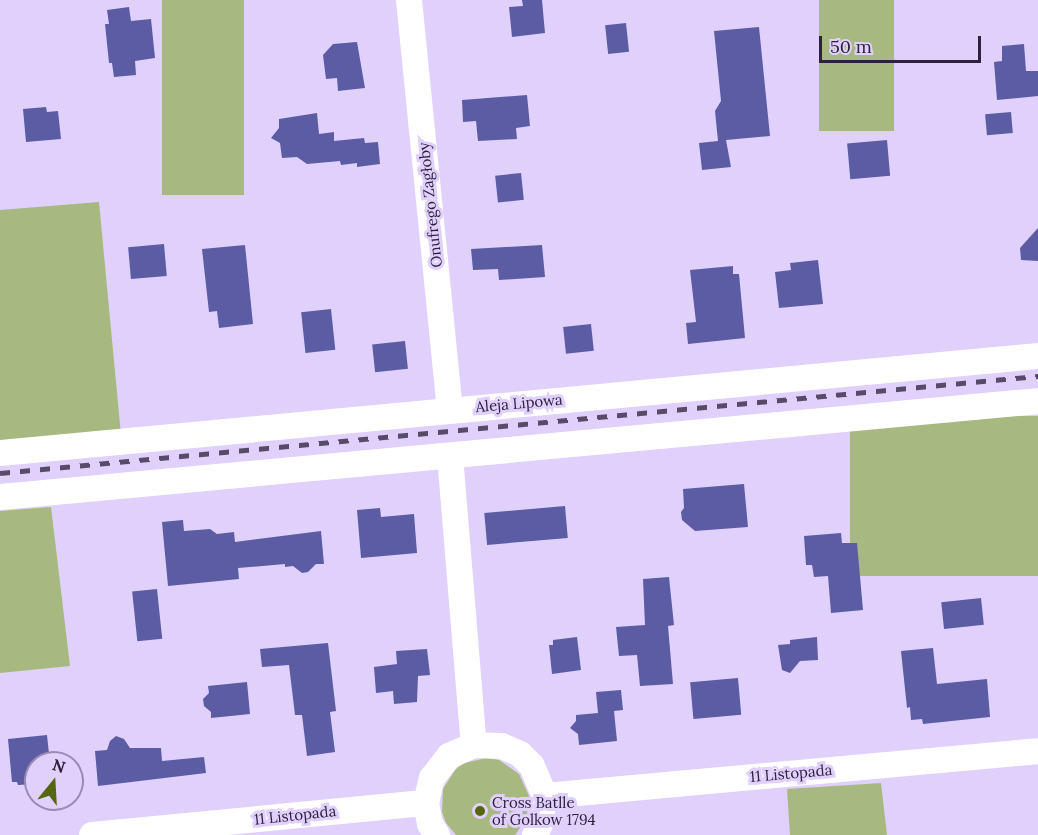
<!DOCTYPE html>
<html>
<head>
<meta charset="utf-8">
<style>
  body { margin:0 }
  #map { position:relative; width:1038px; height:835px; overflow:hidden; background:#e0d0fc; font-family:Lora,serif }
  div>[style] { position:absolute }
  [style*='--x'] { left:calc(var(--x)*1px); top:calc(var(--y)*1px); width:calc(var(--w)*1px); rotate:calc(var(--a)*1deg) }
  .green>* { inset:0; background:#a8b881; transform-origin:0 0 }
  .building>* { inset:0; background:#5c5ca4; transform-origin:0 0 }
  .minor>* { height:26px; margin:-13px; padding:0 13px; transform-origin:13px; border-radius:13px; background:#fff }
  .rail>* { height:4.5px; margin-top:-2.25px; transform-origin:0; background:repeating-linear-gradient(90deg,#574b6a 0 10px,transparent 0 20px) }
  .dots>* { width:16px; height:16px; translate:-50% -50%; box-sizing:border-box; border:3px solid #e0d0fc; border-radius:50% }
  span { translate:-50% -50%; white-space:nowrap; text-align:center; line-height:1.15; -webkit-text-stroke:6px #e0d0fc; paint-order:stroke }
  .street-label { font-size:15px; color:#2d223e }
  .poi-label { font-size:15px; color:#2d223e }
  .left { translate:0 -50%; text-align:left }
  .north { position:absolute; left:24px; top:751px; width:60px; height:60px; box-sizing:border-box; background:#e0d0fc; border:2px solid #988ab0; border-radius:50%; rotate:18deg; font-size:16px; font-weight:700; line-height:24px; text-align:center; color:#2d223e }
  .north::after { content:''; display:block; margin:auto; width:21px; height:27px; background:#546610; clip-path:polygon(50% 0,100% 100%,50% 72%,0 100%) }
  .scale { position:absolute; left:819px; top:36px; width:162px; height:27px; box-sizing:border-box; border:3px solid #2d223e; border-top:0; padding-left:8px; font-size:18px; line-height:21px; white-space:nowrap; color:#2d223e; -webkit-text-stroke:4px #e0d0fc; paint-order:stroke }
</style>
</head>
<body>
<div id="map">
  <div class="green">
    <i style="left:162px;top:0;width:82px;height:195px"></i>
    <i style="left:819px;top:0;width:75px;height:131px"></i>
    <i style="clip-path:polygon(99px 202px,121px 435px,0 446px,0 210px)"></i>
    <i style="left:1038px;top:416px;width:160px;height:188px;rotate:90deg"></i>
    <i style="clip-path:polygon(51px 507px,70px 666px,0 673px,0 511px)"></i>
    <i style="clip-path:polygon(487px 758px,499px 760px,519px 774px,529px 796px,527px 818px,515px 835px,456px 835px,446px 823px,442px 812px,443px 789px,455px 770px,464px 763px)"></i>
    <i style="clip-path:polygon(881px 783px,887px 835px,790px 835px,787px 789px)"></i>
  </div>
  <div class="building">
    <i style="clip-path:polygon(522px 0,542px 0,545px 33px,512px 37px,509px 7px,523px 6px)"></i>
    <i style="clip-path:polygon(129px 7px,131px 21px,151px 19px,155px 58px,135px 61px,136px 75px,114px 77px,112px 63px,109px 63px,105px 24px,109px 24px,107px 10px)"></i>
    <i style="left:626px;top:23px;width:29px;height:21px;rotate:84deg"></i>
    <i style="clip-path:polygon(759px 27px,770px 136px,726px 140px,731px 167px,702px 170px,699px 143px,718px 141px,715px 111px,721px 101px,714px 31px)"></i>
    <i style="clip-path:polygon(357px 42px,365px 88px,338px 91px,337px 78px,326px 79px,323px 55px,333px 44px)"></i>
    <i style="clip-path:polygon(1024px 44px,1026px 71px,1038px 71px,1038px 96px,997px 100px,994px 62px,1002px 61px,1002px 46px)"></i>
    <i style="clip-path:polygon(527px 95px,530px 126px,516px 128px,517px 139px,478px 141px,476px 121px,463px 122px,462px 100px)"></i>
    <i style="clip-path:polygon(46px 107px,47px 112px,58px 111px,61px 139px,26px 142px,23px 109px)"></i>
    <i style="left:1011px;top:112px;width:21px;height:26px;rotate:85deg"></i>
    <i style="clip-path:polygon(317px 113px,319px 134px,334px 132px,334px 141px,364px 138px,365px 143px,378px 142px,380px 164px,357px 167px,357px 163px,341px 165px,340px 161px,307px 164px,297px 157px,282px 158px,280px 143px,271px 138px,279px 128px,279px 119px)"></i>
    <i style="left:887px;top:140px;width:36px;height:40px;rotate:85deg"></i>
    <i style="left:521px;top:173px;width:27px;height:26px;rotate:84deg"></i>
    <i style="clip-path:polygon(1038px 228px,1038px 261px,1021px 260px,1020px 248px)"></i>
    <i style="left:164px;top:244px;width:32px;height:36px;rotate:85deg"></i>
    <i style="clip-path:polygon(245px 245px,253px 324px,219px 328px,217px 311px,209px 312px,202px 249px)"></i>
    <i style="clip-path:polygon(542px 245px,545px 277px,499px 280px,498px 269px,473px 270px,471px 249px)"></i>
    <i style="clip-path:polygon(818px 260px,823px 304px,779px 308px,775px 272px,791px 270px,790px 263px)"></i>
    <i style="clip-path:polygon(733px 266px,733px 274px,739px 274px,745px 338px,688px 344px,686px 323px,696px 322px,690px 270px)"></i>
    <i style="left:331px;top:309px;width:41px;height:30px;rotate:84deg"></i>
    <i style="left:591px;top:324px;width:27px;height:28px;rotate:84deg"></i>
    <i style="left:405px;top:341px;width:28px;height:33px;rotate:84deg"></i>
    <i style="clip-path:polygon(744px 484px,748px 527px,695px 531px,682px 520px,681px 512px,684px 508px,683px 489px)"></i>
    <i style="left:565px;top:506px;width:32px;height:81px;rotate:85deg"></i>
    <i style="clip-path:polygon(380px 508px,381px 517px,414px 514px,417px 553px,361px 558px,357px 510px)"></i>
    <i style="clip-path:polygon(183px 520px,184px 531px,210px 529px,217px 534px,234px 532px,235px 542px,321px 531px,324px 564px,316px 564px,308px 572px,302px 573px,293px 566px,285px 567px,285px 564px,238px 568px,239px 579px,168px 586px,162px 522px)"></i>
    <i style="clip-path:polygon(841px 533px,842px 543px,857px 543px,863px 610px,831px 613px,828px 576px,814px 577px,812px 565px,806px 565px,804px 536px)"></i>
    <i style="clip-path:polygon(669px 577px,674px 625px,668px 626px,673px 684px,640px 686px,637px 655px,619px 656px,616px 627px,645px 625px,643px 579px)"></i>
    <i style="left:157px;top:589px;width:50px;height:25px;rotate:84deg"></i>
    <i style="left:981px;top:598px;width:27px;height:40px;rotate:84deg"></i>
    <i style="clip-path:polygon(577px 637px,581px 670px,552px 674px,549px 645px,553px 645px,553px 640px)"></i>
    <i style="clip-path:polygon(817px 637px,818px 660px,800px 661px,790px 673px,782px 670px,778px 645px,790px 644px,790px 640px)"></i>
    <i style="clip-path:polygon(328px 643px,336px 711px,330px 712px,335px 752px,307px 756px,302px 715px,295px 715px,289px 665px,262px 667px,260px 649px)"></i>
    <i style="clip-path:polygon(933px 648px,937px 684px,987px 679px,990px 717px,923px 724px,922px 719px,911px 720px,910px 707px,907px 708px,901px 651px)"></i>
    <i style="clip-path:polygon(427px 649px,430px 675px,418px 676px,417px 702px,394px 704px,393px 691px,376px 693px,374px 667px,397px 664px,396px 651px)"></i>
    <i style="left:738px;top:678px;width:37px;height:48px;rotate:85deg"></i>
    <i style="clip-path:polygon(247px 682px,250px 714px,211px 718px,211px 712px,204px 706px,203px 699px,209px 693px,208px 686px)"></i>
    <i style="clip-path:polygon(621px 690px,623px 710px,614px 711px,617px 741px,579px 745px,578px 734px,570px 728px,576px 721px,576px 715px,598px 713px,596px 692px)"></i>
    <i style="clip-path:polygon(47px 735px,50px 763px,36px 763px,36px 784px,18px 785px,17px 782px,12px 782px,8px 739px)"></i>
    <i style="clip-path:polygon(116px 736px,124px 739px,130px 748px,161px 748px,162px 761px,204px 757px,206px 773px,98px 786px,95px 751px,107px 750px,110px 741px)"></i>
  </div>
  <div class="minor">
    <i style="--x:409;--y:0;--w:411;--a:84.3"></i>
    <i style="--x:0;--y:453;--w:1043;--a:-5.34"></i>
    <i style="--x:450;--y:456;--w:290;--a:85.3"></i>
    <i style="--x:0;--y:497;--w:1042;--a:-5.28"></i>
    <i style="--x:545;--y:796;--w:495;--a:-5.2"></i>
    <i style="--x:92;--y:835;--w:336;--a:-5.5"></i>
    <i style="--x:437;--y:835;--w:13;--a:-122"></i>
    <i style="--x:430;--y:824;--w:21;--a:-101"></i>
    <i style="--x:426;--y:803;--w:26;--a:-77"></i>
    <i style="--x:432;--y:778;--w:28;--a:-52"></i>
    <i style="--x:449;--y:756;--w:27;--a:-24"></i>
    <i style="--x:474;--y:745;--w:28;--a:2"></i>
    <i style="--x:502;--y:746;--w:20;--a:24"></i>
    <i style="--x:520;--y:754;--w:17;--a:45"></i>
    <i style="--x:532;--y:766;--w:33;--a:67"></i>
    <i style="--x:545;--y:796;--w:22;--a:95"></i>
    <i style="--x:543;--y:818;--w:19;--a:115"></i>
  </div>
  <div class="rail">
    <i style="--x:0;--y:473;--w:1043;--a:-5.34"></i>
  </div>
  <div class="dots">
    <i style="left:480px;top:811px;background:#546610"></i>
  </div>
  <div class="street-label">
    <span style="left:430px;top:205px;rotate:-96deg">Onufrego Zagłoby</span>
    <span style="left:519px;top:403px;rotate:-5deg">Aleja Lipowa</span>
    <span style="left:791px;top:773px;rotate:-5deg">11 Listopada</span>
    <span style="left:295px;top:815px;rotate:-6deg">11 Listopada</span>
  </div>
  <div class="poi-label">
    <span class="left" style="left:492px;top:811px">Cross Batlle<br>of Golkow 1794</span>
  </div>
  <div class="north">N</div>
  <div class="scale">50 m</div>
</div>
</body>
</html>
